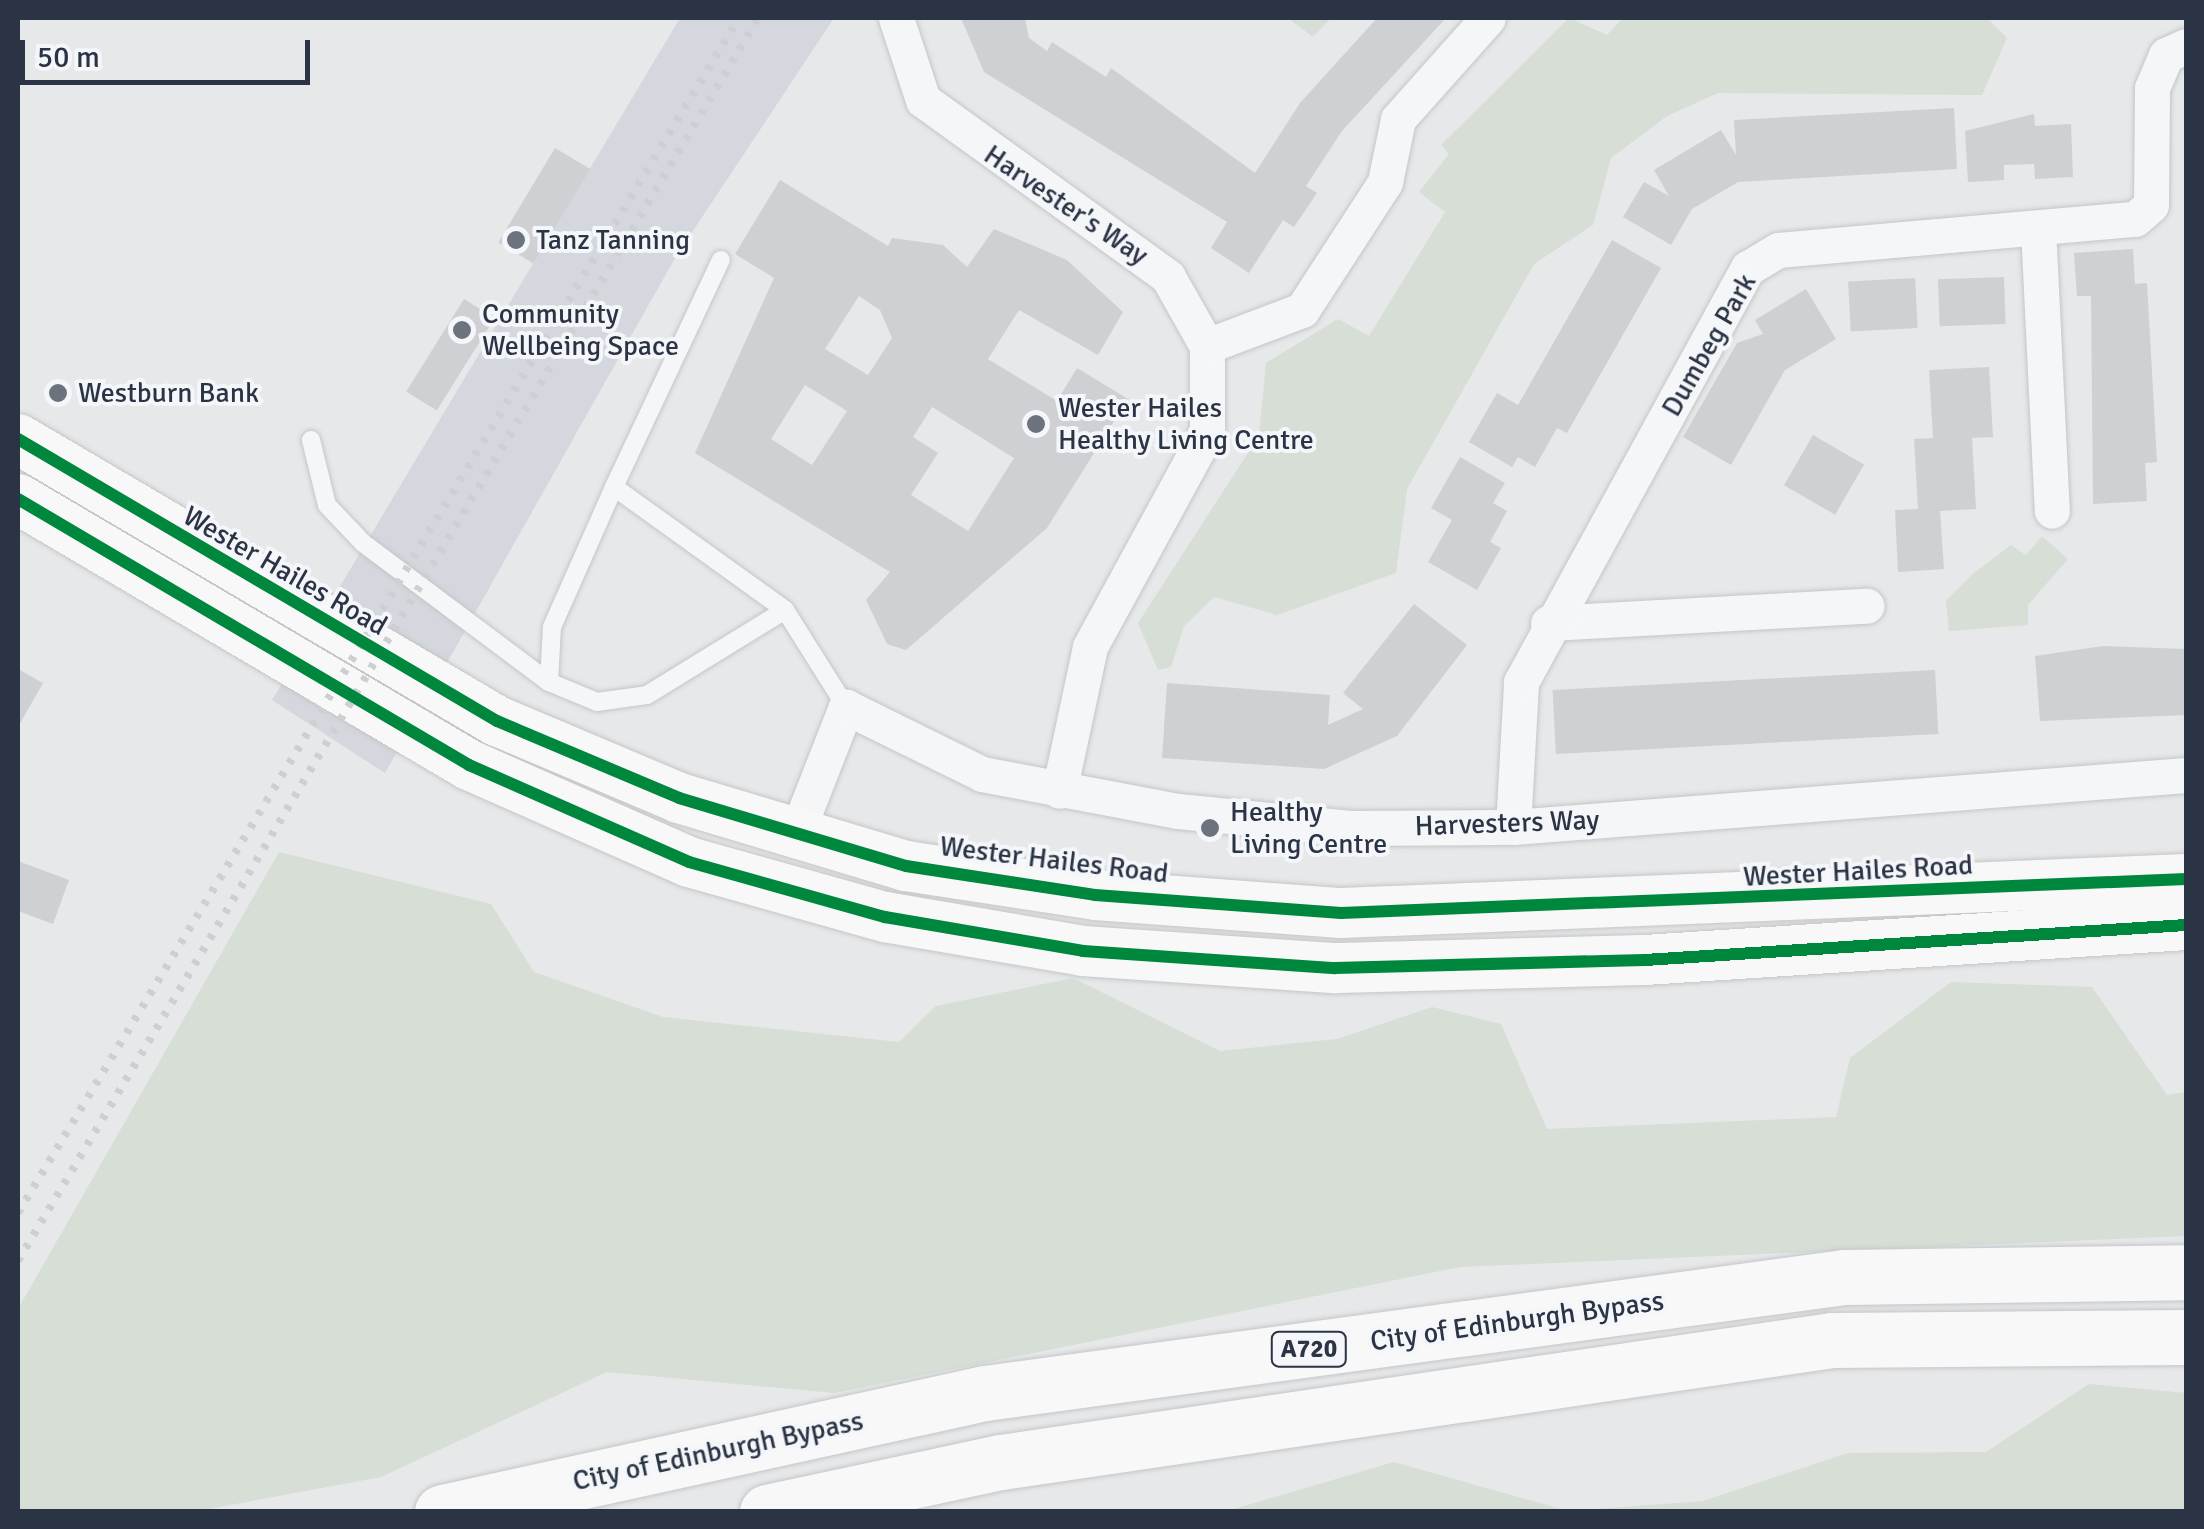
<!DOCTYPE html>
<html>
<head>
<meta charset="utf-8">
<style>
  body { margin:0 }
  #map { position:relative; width:2204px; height:1529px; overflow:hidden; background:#e6e8ea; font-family:Signika,sans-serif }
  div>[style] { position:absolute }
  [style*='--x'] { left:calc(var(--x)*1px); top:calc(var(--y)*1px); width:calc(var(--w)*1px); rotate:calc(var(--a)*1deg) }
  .built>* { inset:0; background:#d4d7dd }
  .green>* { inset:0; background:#d6ded6 }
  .building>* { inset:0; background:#ced0d3; transform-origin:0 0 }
  .roads { filter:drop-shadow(0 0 2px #c4c6c8) drop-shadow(0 0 2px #c4c6c8) }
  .lane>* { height:18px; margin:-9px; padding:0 9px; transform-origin:9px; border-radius:9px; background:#f5f6f7 }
  .street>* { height:35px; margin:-17.5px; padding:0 17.5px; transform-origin:17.5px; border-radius:17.5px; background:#f5f6f7 }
  .secondary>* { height:50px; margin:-25px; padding:0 25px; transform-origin:25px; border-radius:25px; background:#f8f8f8 }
  .highway>* { height:55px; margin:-27.5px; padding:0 27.5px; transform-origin:27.5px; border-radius:27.5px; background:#f8f8f8 }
  .rail>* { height:8px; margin-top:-4px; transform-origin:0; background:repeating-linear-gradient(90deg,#cecfd2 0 5px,transparent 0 15px) }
  .cycleway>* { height:12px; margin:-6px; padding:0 6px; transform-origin:6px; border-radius:6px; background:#00873e }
  .dots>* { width:28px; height:28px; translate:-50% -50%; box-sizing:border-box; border:5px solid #f4f6f9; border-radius:50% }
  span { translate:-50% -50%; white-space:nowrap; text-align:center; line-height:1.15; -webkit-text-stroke:8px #f4f6f9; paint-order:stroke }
  .shield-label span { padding:2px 8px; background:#f4f6f9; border:2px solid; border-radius:8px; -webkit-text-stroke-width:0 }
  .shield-label { font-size:25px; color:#2b3445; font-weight:700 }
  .street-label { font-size:28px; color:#2b3445 }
  .poi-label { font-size:28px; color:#2b3445 }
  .left { translate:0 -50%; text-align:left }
  .frame { position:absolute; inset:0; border:20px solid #2b3445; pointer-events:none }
  .scale { position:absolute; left:20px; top:40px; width:290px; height:45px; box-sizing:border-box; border:5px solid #2b3445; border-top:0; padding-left:12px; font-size:30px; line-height:35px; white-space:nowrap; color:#2b3445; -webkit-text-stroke:8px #f4f6f9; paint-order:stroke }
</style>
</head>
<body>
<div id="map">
  <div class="built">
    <i style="clip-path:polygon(680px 18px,834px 18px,675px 258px,385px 773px,272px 700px)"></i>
  </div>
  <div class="green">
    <i style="clip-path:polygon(1288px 18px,1331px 18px,1313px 37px)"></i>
    <i style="clip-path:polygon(1569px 18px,1607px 35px,1623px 18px,1987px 18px,2007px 38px,1982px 95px,1718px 93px,1667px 116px,1611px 158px,1593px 225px,1534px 264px,1407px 489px,1396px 573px,1277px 615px,1214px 597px,1184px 626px,1171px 667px,1158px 670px,1138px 623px,1259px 436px,1266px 363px,1338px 319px,1369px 336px,1445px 212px,1419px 192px,1449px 154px,1441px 145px)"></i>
    <i style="clip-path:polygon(2042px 536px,2068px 559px,2028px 605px,2028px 625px,1949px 631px,1946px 601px,1974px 573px,2011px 545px,2026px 555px)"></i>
    <i style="clip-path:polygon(279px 852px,491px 904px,534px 972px,663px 1017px,899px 1042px,936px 1006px,1073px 978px,1220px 1051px,1337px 1039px,1432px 1007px,1501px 1024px,1547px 1129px,1836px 1117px,1850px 1058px,1951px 982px,2092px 987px,2167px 1095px,2186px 1092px,2186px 1236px,1460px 1267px,835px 1393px,607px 1372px,381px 1477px,198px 1511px,18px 1512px,18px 1309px)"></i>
    <i style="clip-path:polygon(2089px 1384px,2186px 1393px,2186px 1511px,1571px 1511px,1703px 1501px,1848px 1453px,1986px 1452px)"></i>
    <i style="clip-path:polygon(1394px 1462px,1568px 1511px,1227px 1511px)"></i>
  </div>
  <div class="building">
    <i style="clip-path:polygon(961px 18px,1025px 18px,1029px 38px,1047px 51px,1052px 42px,1106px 77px,1111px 68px,1255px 173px,1300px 103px,1377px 18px,1446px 18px,1342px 131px,1306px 186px,1317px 193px,1294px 227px,1283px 220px,1249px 273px,1211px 248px,1227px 222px,984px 72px)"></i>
    <i style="clip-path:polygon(1954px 108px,1957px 169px,1738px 182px,1692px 209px,1671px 245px,1623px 217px,1644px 182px,1669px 196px,1654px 170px,1721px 130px,1736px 155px,1734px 120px)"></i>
    <i style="clip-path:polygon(2034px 114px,2035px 126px,2071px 124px,2073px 177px,2035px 179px,2034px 164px,2004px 165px,2004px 180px,1968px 182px,1965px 131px)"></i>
    <i style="left:555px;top:148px;width:41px;height:110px;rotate:31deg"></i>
    <i style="clip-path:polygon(evenodd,780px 180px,888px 246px,892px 238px,943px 245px,967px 267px,994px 229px,1067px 260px,1123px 312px,1098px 355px,1019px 310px,988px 359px,1057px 401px,1077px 368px,1128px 399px,1047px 528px,906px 650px,887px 644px,866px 600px,890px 572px,695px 453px,774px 278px,735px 254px,780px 180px,859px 296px,880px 310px,892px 338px,868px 375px,825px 349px,859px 296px,780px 180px,805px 385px,847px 411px,812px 465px,771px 439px,805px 385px,780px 180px,932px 407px,1014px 458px,968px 531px,911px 495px,938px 453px,913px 437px,932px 407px)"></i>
    <i style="clip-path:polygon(1612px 240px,1661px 268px,1567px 433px,1557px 428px,1535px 467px,1518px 457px,1512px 467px,1469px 442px,1497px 393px,1518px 405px)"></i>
    <i style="clip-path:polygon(2133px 249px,2135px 284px,2147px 283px,2157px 462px,2145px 463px,2147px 501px,2093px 504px,2091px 296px,2077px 296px,2074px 253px)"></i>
    <i style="left:2004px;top:277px;width:47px;height:66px;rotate:88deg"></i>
    <i style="left:1915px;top:278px;width:50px;height:67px;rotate:87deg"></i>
    <i style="clip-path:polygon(1806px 289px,1836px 339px,1785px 370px,1731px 465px,1683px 437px,1737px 343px,1763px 334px,1755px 320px)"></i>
    <i style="left:464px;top:299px;width:36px;height:109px;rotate:32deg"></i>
    <i style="clip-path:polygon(1989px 367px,1993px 437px,1972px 438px,1976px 509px,1940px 511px,1944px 569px,1898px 572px,1895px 510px,1918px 509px,1914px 439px,1933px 438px,1929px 370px)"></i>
    <i style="left:1813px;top:435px;width:59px;height:58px;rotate:30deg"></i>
    <i style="clip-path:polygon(1460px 457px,1505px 483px,1493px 503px,1507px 511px,1490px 542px,1501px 548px,1477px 590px,1428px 562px,1452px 520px,1431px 508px)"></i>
    <i style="clip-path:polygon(1414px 604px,1467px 645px,1397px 736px,1324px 769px,1162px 758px,1167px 683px,1330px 695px,1328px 725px,1363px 709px,1343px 693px)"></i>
    <i style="clip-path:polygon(2103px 646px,2186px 649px,2186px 715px,2040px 721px,2035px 656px)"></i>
    <i style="clip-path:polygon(18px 669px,43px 683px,18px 727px)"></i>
    <i style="left:1935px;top:670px;width:64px;height:383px;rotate:87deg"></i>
    <i style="clip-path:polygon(18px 861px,69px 880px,53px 924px,18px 911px)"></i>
  </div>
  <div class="roads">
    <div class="lane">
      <i style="--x:311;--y:440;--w:67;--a:76.2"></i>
      <i style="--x:327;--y:505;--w:52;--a:46.5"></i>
      <i style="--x:363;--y:543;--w:232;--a:36.8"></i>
      <i style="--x:549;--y:682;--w:52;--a:22.6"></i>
      <i style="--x:597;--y:702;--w:50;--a:-8"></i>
      <i style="--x:647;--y:695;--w:162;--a:-31.6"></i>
      <i style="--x:614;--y:487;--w:251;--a:-64.8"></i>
      <i style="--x:549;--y:682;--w:55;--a:-86.9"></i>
      <i style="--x:552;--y:627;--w:153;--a:-66.1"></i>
      <i style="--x:614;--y:487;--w:211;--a:35.7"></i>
      <i style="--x:785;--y:610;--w:115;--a:57.8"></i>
    </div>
    <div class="street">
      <i style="--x:896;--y:18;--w:86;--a:71.8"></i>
      <i style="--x:923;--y:100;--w:302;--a:35.8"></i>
      <i style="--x:1168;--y:277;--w:79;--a:60.5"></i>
      <i style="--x:1207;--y:346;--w:86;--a:90"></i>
      <i style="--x:1207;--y:432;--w:245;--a:118.6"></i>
      <i style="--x:1090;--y:647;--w:147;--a:102.1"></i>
      <i style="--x:2038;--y:228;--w:283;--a:87.2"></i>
      <i style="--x:1207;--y:346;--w:102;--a:-20.8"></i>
      <i style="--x:1302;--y:310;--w:153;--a:-57"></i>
      <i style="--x:1385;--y:182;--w:64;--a:-78.3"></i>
      <i style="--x:1398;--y:119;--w:135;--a:-48.3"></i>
      <i style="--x:1548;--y:623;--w:319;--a:-3.1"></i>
      <i style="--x:1513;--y:827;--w:145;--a:-86.8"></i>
      <i style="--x:1521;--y:682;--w:472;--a:-61.3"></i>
      <i style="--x:1748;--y:268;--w:35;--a:-31"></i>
      <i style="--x:1778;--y:250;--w:358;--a:-5"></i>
      <i style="--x:2135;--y:219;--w:21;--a:-41"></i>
      <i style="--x:2151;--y:205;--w:117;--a:-89.5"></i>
      <i style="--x:2152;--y:88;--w:36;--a:-67"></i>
      <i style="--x:2166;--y:55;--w:22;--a:-24"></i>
      <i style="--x:795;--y:837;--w:140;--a:-68.6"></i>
      <i style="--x:846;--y:707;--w:152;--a:26.2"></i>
      <i style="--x:982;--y:774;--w:199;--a:10.7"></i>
      <i style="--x:1178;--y:811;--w:173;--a:5.6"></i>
      <i style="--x:1350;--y:828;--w:163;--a:-0.4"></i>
      <i style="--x:1513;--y:827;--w:675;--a:-4.42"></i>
    </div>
    <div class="secondary">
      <i style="--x:18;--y:439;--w:556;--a:30.49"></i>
      <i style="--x:497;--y:721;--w:198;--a:22.9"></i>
      <i style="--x:679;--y:798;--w:237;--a:16.7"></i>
      <i style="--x:906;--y:866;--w:191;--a:8.7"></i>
      <i style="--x:1095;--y:895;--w:247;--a:4.2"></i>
      <i style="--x:1341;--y:913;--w:846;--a:-2.3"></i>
      <i style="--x:18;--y:499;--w:524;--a:30.53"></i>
      <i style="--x:469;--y:765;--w:240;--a:23.8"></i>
      <i style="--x:689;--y:862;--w:204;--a:15.7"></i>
      <i style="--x:885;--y:917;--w:201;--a:9.7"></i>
      <i style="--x:1083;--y:951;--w:253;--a:3.9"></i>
      <i style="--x:1335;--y:968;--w:310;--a:-1.5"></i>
      <i style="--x:1645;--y:960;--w:542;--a:-3.7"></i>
    </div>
    <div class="highway">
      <i style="--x:442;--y:1512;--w:556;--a:-12.36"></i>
      <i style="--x:985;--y:1393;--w:867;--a:-7.69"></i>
      <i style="--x:1844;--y:1277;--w:342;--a:-0.8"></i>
      <i style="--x:767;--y:1512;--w:239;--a:-12.1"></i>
      <i style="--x:1001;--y:1462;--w:840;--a:-8.35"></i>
      <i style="--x:1832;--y:1340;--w:354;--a:-0.5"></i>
    </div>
  </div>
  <div class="rail">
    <i style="--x:18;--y:1213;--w:1396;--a:-58.9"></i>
    <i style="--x:18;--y:1261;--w:1447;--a:-59.23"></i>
  </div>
  <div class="cycleway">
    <i style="--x:18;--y:439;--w:556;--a:30.49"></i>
    <i style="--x:497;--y:721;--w:198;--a:22.9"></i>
    <i style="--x:679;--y:798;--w:237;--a:16.7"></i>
    <i style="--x:906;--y:866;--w:191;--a:8.7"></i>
    <i style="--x:1095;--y:895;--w:247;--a:4.2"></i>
    <i style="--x:1341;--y:913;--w:846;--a:-2.3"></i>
    <i style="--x:18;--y:499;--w:524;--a:30.53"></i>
    <i style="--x:469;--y:765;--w:240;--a:23.8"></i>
    <i style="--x:689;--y:862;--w:204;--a:15.7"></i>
    <i style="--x:885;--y:917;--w:201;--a:9.7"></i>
    <i style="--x:1083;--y:951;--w:253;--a:3.9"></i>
    <i style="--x:1335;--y:968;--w:310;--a:-1.5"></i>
    <i style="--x:1645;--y:960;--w:542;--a:-3.7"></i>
  </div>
  <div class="dots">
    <i style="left:516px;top:240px;background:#6c737f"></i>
    <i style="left:462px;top:330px;background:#6c737f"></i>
    <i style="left:58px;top:393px;background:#6c737f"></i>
    <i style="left:1036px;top:424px;background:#6c737f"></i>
    <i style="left:1210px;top:828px;background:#6c737f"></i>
  </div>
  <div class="shield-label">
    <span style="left:1309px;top:1349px">A720</span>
  </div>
  <div class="street-label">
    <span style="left:1066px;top:205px;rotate:34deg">Harvester's Way</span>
    <span style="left:1709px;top:345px;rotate:-60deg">Dumbeg Park</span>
    <span style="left:285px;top:571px;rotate:30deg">Wester Hailes Road</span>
    <span style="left:1507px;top:823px;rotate:-2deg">Harvesters Way</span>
    <span style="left:1054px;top:860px;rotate:7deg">Wester Hailes Road</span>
    <span style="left:1858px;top:871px;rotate:-3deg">Wester Hailes Road</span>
    <span style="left:1517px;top:1321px;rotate:-8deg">City of Edinburgh Bypass</span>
    <span style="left:718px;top:1451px;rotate:-12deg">City of Edinburgh Bypass</span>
  </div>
  <div class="poi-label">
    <span class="left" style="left:536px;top:240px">Tanz Tanning</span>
    <span class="left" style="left:482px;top:330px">Community<br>Wellbeing Space</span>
    <span class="left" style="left:78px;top:393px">Westburn Bank</span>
    <span class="left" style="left:1058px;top:424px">Wester Hailes<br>Healthy Living Centre</span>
    <span class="left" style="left:1230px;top:828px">Healthy<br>Living Centre</span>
  </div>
  <div class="frame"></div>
  <div class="scale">50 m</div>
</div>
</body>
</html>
